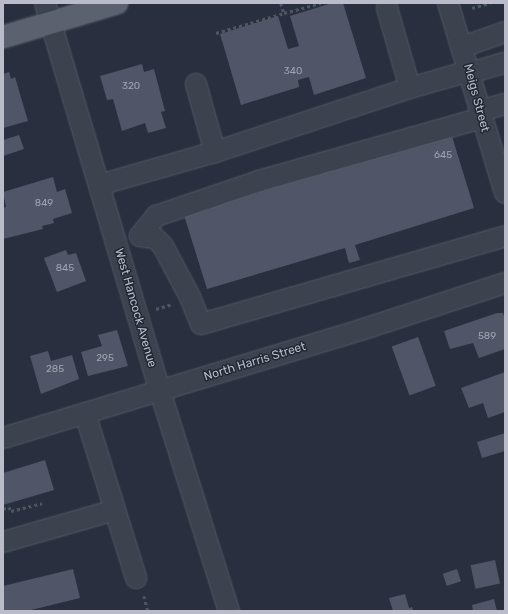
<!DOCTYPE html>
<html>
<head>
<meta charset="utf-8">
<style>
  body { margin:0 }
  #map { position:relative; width:508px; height:614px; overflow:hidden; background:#292f3f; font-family:Rubik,sans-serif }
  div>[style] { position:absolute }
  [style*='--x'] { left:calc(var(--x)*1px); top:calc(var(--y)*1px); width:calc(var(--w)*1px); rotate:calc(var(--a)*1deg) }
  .building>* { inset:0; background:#505667; transform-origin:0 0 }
  .path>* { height:2.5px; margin-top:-1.25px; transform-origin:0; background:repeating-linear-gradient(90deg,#4b595f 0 3px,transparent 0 6px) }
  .roads { filter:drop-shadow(0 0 1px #555a66) drop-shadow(0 0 1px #555a66) }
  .minor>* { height:20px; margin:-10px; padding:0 10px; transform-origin:10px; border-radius:10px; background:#3d424f }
  .major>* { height:22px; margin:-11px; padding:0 11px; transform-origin:11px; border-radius:11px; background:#5b616f }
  span { translate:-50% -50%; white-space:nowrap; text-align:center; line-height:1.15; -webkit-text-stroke:3px #222734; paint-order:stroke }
  .number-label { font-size:10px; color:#a0a3b0 }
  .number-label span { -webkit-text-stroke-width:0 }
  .street-label { font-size:12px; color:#babdc9 }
  .frame { position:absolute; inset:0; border:4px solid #babdc9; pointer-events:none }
</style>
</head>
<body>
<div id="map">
  <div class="building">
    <i style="clip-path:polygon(332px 3px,343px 3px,366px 78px,314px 95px,309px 77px,298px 80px,299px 87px,241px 105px,220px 34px,278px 16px,288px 49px,299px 46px,290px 16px)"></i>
    <i style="clip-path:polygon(142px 64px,144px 72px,154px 69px,165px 111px,161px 112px,166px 128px,148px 133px,145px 123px,122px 131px,113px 99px,107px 100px,100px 76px)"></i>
    <i style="clip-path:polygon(9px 72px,11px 79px,15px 77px,28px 121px,3px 128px,3px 74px)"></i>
    <i style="clip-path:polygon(451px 133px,474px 208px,355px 245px,360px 260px,349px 263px,345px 248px,207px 289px,184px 215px)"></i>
    <i style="clip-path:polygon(19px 135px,24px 149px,3px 156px,3px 140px)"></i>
    <i style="clip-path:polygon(53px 177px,57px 192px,65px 189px,72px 213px,53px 219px,54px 223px,42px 226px,43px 229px,3px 239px,3px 208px,6px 207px,3px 192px)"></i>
    <i style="clip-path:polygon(66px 250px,68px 255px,76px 253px,86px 281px,57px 292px,44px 258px)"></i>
    <i style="clip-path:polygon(497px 313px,503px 313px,505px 320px,505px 349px,479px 358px,473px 343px,450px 349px,444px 331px)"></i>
    <i style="clip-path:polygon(117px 330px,128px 366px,88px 376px,81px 352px,102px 346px,98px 335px)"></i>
    <i style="left:418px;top:337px;width:52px;height:28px;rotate:70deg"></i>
    <i style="clip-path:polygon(48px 351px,51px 361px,72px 355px,79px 379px,41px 394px,30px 356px)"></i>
    <i style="clip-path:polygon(505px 372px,505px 412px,488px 418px,483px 403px,469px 408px,461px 388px)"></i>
    <i style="clip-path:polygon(505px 433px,505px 451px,482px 458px,477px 442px)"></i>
    <i style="clip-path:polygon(45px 460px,54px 490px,3px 505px,3px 473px)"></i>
    <i style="left:495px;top:560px;width:24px;height:25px;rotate:78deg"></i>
    <i style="clip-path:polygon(73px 569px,80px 598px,27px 611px,3px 611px,3px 586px)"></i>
    <i style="left:457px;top:569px;width:13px;height:15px;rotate:72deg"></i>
    <i style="clip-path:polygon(405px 594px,409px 608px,412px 607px,413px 611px,393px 611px,389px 598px)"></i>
    <i style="clip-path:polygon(494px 599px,497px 611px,473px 611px,472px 605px)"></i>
  </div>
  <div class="path">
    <i style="--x:281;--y:3;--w:10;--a:73"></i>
    <i style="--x:284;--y:13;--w:38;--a:-15"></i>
    <i style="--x:472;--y:8;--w:19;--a:-16"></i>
    <i style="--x:216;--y:33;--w:71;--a:-16.4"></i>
    <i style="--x:156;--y:309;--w:17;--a:-17"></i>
    <i style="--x:3;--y:509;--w:6;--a:-18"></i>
    <i style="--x:9;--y:507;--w:4;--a:63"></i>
    <i style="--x:11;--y:511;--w:32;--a:-14"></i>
    <i style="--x:144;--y:596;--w:16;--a:75"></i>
  </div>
  <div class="roads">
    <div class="minor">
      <i style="--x:45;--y:3;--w:405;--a:73.5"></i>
      <i style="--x:160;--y:391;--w:231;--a:72.6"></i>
      <i style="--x:448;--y:3;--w:198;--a:73.3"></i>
      <i style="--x:387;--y:8;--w:83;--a:74"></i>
      <i style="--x:462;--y:47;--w:46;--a:-19.2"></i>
      <i style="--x:469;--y:73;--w:37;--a:-16"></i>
      <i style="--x:196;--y:84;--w:71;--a:74.4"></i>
      <i style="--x:479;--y:111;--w:27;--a:-15"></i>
      <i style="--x:99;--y:185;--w:121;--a:-15.9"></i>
      <i style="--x:215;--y:152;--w:205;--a:-18.2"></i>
      <i style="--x:410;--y:88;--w:61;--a:-16.1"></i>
      <i style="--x:140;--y:236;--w:15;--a:8"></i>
      <i style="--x:155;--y:238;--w:11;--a:45"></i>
      <i style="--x:163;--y:246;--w:58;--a:62.1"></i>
      <i style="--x:190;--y:297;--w:29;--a:68"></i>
      <i style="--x:201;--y:324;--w:316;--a:-16.1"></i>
      <i style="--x:140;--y:236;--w:26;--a:-51"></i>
      <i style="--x:156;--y:216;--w:109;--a:-18.8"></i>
      <i style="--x:259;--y:181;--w:231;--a:-15.8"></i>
      <i style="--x:85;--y:413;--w:173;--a:72.8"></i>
      <i style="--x:3;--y:438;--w:374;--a:-16.8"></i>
      <i style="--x:361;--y:330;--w:151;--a:-18.1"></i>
      <i style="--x:3;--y:542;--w:116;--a:-15.9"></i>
    </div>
    <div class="major">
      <i style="--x:3;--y:37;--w:119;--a:-16.6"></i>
    </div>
  </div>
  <div class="number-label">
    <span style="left:293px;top:72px">340</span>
    <span style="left:131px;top:87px">320</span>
    <span style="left:443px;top:156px">645</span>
    <span style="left:44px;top:204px">849</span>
    <span style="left:65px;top:269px">845</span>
    <span style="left:487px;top:337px">589</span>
    <span style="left:105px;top:359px">295</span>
    <span style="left:55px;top:370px">285</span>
  </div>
  <div class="street-label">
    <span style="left:476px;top:98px;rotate:75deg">Meigs Street</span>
    <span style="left:135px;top:308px;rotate:74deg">West Hancock Avenue</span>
    <span style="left:255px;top:362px;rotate:-17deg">North Harris Street</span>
  </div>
  <div class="frame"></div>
</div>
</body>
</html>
